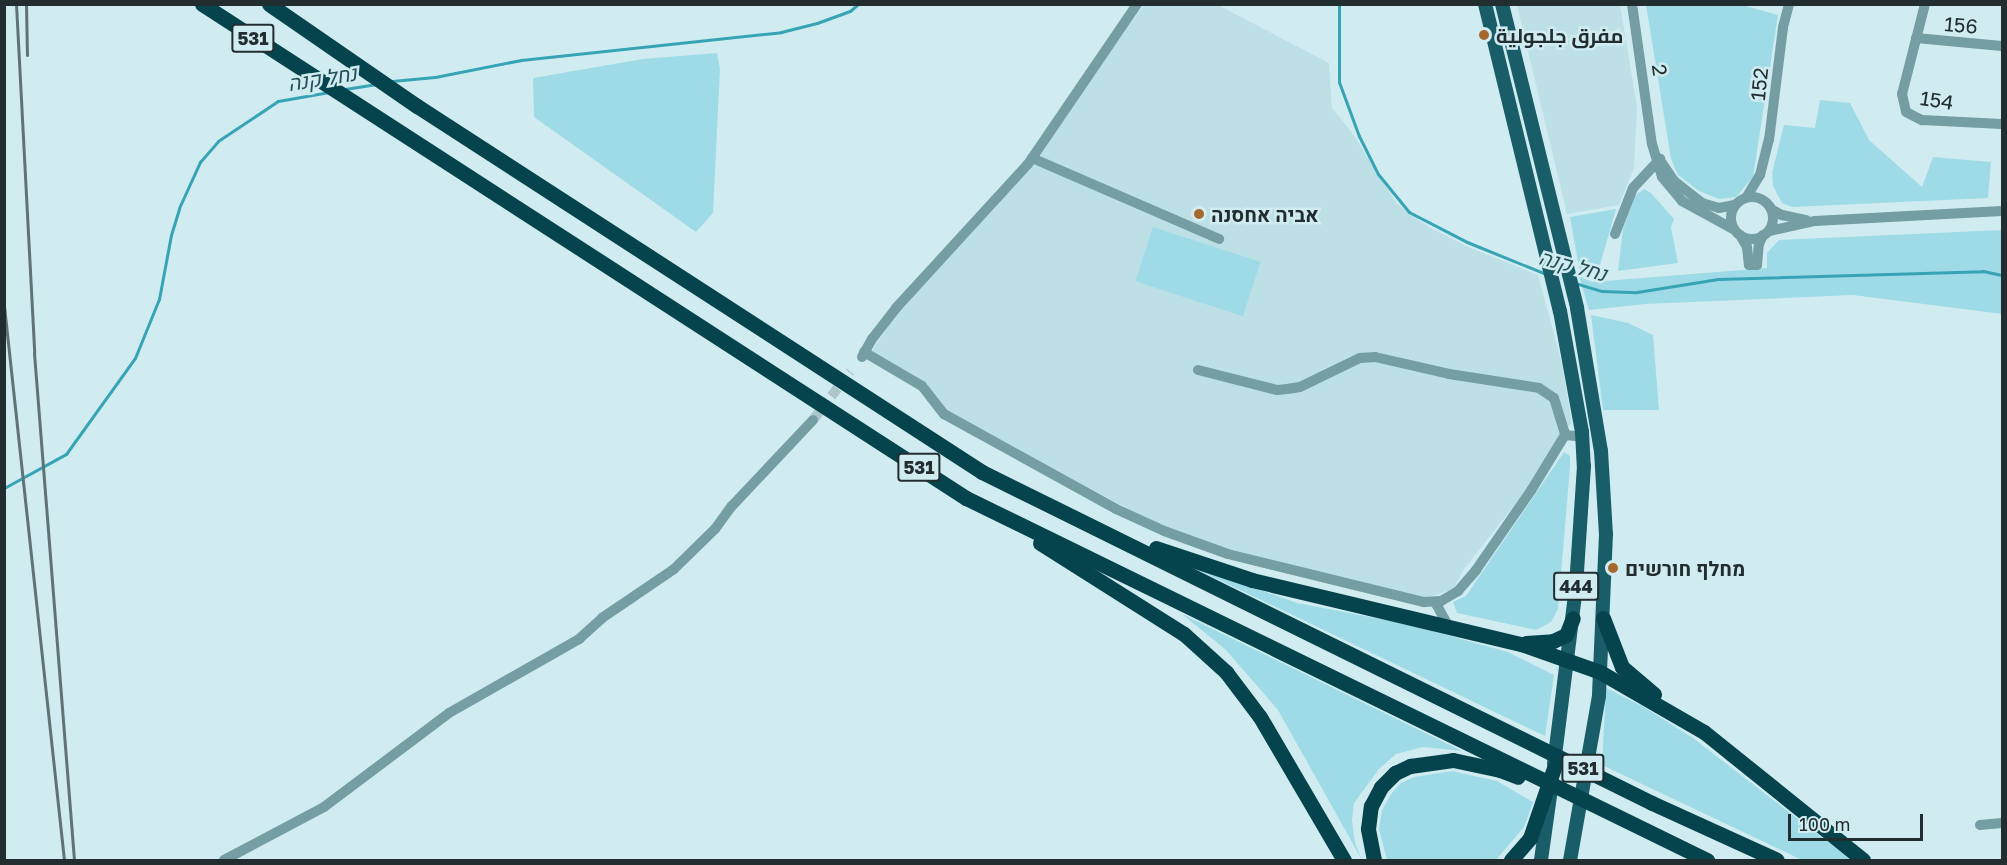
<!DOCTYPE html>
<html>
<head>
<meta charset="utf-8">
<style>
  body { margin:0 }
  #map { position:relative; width:2007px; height:865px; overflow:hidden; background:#d0ecf1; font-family:"Golos Text",Cairo,Heebo,sans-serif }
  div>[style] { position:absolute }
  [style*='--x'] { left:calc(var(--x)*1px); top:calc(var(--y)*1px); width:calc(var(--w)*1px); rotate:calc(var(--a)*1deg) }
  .built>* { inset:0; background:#bce0e6 }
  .green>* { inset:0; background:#9fdbe6; transform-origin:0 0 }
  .stream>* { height:3px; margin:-1.5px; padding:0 1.5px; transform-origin:1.5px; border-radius:1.5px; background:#37a4b5 }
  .minor-tunnel>* { height:10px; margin-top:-5px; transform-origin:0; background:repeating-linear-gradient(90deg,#adc6ca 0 10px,transparent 0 15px) }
  .minor>* { height:10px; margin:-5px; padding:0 5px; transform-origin:5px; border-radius:5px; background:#759da4 }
  .minor>.ring { margin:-5px; padding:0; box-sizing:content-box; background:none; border:10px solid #759da4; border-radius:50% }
  .major>* { height:14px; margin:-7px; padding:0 7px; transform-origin:7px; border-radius:7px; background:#195d68 }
  .highway>* { height:15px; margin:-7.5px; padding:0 7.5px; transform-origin:7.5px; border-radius:7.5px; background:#06444d }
  .rail>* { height:3px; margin:-1.5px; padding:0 1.5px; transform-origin:1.5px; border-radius:1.5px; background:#617275 }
  .dots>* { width:16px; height:16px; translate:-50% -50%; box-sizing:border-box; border:3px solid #d0ecf1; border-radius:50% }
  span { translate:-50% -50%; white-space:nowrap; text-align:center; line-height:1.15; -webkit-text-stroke:5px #d0ecf1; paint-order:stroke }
  .shield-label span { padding:2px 4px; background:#d0ecf1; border:2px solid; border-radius:4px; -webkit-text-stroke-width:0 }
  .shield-label { font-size:18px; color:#222d2f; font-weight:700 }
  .street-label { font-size:20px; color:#222d2f }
  .poi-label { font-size:20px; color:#222d2f; font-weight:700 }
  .left { translate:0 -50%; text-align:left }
  .water-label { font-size:21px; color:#214f57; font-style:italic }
  .frame { position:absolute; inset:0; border:6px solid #222d2f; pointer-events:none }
  .scale { position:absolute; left:1788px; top:814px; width:135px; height:27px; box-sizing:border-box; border:3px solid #222d2f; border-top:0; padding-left:8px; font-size:18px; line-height:21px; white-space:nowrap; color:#222d2f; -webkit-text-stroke:4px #d0ecf1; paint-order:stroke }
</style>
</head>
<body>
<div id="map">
  <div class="built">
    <i style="clip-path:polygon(1144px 5px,1218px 5px,1329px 63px,1332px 108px,1353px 134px,1397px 204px,1427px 226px,1466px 246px,1538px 275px,1561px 360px,1572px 423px,1559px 435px,1528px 488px,1464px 569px,1453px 589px,1424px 599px,1206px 543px,1156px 524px,947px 411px,872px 351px,892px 320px,1015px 185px)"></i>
    <i style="clip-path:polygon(1517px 5px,1620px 5px,1637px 107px,1634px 168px,1619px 205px,1567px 214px)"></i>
  </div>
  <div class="green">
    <i style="clip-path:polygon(1646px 5px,1742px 5px,1778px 15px,1753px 177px,1736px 197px,1719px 199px,1699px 191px,1678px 175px,1671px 159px)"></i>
    <i style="clip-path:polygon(717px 53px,720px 69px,713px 213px,696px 232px,534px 117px,533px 78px,643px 59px)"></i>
    <i style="clip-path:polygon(1820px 100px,1850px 103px,1869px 140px,1922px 187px,1933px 157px,1991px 162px,1988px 198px,1792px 207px,1782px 203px,1773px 186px,1772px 173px,1784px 125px,1815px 128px)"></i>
    <i style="clip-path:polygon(1644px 189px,1651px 193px,1674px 219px,1671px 227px,1678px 263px,1618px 271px,1623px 229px,1635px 196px)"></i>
    <i style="clip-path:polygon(1616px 209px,1598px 272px,1592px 275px,1579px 268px,1570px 217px)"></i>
    <i style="left:1153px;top:227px;width:113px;height:57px;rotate:18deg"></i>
    <i style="clip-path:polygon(2002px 230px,2002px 314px,1853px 295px,1645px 304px,1589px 310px,1579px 276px,1592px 282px,1767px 268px,1767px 253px,1779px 240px)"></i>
    <i style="clip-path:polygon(1591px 315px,1628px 323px,1653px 335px,1659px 410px,1603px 410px)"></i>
    <i style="clip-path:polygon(1564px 452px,1570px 456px,1570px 467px,1558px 609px,1551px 622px,1536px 630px,1457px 613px,1453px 602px,1466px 596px)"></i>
    <i style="clip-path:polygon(1188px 565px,1297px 603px,1407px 624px,1508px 652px,1554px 675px,1545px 736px)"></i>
    <i style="clip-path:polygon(1182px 614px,1462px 751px,1423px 747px,1396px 754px,1379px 769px,1354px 803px,1352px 820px,1355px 843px,1362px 860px,1278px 710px,1226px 650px)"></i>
    <i style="clip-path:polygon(1606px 688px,1642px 706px,1693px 738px,1851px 860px,1802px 860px,1602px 765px)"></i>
    <i style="clip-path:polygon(1452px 771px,1497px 781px,1533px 802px,1524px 827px,1496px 860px,1387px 860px,1379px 829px,1382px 810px,1391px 794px,1401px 783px,1414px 777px)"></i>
  </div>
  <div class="stream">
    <i style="--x:1339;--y:4;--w:78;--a:90"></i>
    <i style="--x:1339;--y:82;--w:58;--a:69.7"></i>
    <i style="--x:1359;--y:136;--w:42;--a:63.4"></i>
    <i style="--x:1378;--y:174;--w:49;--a:50.8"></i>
    <i style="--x:1409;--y:212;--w:65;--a:27.3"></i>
    <i style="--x:1467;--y:242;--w:85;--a:22.1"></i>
    <i style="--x:392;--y:81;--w:43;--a:-5.3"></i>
    <i style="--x:435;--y:77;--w:88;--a:-11.2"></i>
    <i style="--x:521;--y:60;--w:262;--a:-6.1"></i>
    <i style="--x:781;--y:32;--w:37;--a:-14"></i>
    <i style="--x:817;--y:23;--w:35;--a:-20"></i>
    <i style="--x:850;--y:11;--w:11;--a:-41"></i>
    <i style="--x:345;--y:89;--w:32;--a:-9"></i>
    <i style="--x:1575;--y:283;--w:28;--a:17"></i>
    <i style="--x:1602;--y:291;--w:35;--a:2"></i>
    <i style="--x:1637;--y:292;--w:82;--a:-9.1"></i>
    <i style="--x:1718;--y:279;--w:265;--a:-1.7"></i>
    <i style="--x:1983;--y:271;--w:19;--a:12"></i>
    <i style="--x:4;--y:488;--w:71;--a:-28.7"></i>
    <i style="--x:66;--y:454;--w:118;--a:-54.3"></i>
    <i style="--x:135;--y:358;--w:64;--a:-67.9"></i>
    <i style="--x:159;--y:299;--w:65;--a:-79.4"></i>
    <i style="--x:171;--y:235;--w:28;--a:-73"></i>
    <i style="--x:179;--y:208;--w:51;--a:-65.5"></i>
    <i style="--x:200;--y:162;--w:28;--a:-49"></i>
    <i style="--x:218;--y:141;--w:72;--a:-33.7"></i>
    <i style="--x:278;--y:101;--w:52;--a:-10"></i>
  </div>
  <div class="minor-tunnel">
    <i style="--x:813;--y:420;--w:61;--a:-52.4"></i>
  </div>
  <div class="minor">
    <i style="--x:1632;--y:4;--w:141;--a:81.9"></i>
    <i style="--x:1652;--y:144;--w:34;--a:73"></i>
    <i style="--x:1662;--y:177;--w:31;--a:50"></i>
    <i style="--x:1682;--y:201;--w:60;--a:28.7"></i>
    <i style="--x:1925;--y:4;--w:93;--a:104.3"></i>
    <i style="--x:1902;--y:94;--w:18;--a:77"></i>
    <i style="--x:1906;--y:112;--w:18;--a:27"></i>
    <i style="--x:1922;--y:120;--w:80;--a:2.9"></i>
    <i style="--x:1916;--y:38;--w:86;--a:5.3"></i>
    <i style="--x:1032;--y:158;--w:204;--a:23.4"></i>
    <i style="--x:1662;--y:163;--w:22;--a:56"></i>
    <i style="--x:1674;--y:181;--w:36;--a:38"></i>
    <i style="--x:1702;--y:203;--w:18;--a:16"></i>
    <i style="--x:1719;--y:208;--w:16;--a:-11"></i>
    <i class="ring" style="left:1731px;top:197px;width:32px;height:32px"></i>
    <i style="--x:1746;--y:198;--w:27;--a:-59"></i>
    <i style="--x:1760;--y:175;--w:36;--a:-76"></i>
    <i style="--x:1769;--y:140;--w:114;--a:-82.9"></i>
    <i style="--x:1783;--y:27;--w:24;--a:-75"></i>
    <i style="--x:1771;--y:209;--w:13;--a:29"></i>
    <i style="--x:1782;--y:215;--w:25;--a:12"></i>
    <i style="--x:1769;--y:231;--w:47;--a:-12.3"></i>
    <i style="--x:1815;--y:221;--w:187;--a:-3.1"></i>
    <i style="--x:1615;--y:234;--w:49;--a:-68.6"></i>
    <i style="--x:1633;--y:188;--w:40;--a:-47"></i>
    <i style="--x:1740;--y:235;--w:14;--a:60"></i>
    <i style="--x:1747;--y:247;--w:18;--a:84"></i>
    <i style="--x:1749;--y:265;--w:8;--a:0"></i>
    <i style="--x:1757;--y:265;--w:21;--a:-85"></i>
    <i style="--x:1759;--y:244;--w:10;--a:-66"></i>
    <i style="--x:864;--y:352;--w:67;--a:30.4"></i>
    <i style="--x:922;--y:386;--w:36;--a:52"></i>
    <i style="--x:944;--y:414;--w:196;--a:28.9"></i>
    <i style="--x:1116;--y:509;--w:53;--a:24.6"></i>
    <i style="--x:1164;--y:531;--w:68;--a:19.8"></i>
    <i style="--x:1228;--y:554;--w:202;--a:13.8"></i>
    <i style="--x:1424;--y:602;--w:17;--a:-3"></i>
    <i style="--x:1441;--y:601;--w:20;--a:-30"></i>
    <i style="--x:1458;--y:591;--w:28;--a:-49"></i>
    <i style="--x:1476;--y:570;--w:98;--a:-55.3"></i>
    <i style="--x:1532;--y:489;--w:63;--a:-58.6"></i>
    <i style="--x:862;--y:357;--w:21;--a:-61"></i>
    <i style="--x:872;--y:339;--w:39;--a:-52"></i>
    <i style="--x:896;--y:308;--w:195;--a:-47.5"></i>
    <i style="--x:1028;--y:164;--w:194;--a:-55.7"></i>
    <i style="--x:1198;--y:370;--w:81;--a:14.2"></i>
    <i style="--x:1277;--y:390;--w:10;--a:-6"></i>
    <i style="--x:1287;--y:389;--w:13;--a:-9"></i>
    <i style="--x:1300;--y:387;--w:67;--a:-25.8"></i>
    <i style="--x:1360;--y:358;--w:15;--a:-4"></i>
    <i style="--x:1375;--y:357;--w:76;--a:12.9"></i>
    <i style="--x:1449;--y:374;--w:91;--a:8.8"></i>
    <i style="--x:1539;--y:388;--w:18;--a:34"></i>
    <i style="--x:1554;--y:398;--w:39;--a:73"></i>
    <i style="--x:1565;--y:435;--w:18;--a:6"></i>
    <i style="--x:1435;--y:602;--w:26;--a:61"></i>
    <i style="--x:1980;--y:825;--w:22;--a:-5"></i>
    <i style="--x:224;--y:860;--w:113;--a:-27.9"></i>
    <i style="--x:324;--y:807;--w:156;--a:-36.9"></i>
    <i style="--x:449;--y:713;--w:150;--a:-29.6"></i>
    <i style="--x:579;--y:639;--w:31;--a:-42"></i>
    <i style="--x:602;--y:618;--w:87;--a:-34.2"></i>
    <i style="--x:674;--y:569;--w:57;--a:-44.3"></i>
    <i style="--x:715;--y:529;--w:29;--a:-54"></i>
    <i style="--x:732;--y:506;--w:118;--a:-46.7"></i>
  </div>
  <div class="major">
    <i style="--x:1485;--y:4;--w:316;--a:76.3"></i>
    <i style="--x:1560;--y:311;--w:123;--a:79.7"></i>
    <i style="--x:1582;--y:432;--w:34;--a:87"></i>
    <i style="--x:1584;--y:466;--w:121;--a:93.8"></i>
    <i style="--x:1576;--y:587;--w:178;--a:97.1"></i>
    <i style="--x:1502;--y:4;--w:313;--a:76.1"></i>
    <i style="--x:1577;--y:308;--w:145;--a:80.5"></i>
    <i style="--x:1601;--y:451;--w:83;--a:86.6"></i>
    <i style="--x:1606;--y:534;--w:162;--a:92.5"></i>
    <i style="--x:1599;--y:696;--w:167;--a:100"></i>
    <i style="--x:1541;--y:860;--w:72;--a:-82"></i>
  </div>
  <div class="highway">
    <i style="--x:202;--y:4;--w:910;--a:32.89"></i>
    <i style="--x:966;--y:498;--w:825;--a:26.04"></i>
    <i style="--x:269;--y:4;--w:180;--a:34.6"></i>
    <i style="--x:417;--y:106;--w:673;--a:32.93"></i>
    <i style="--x:982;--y:472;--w:747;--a:26.29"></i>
    <i style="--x:1652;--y:803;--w:137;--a:24.5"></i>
    <i style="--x:1040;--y:543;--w:170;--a:32.3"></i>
    <i style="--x:1184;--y:634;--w:57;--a:42.1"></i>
    <i style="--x:1226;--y:672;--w:56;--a:52.9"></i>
    <i style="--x:1260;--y:717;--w:166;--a:59.6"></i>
    <i style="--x:1156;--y:548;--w:101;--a:18.4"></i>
    <i style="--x:1252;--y:580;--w:277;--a:13.4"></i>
    <i style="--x:1521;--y:644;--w:84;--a:19.5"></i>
    <i style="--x:1600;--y:672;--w:120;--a:30"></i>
    <i style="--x:1704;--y:732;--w:204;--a:38.8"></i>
    <i style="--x:1603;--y:618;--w:53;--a:68.8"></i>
    <i style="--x:1622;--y:667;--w:42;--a:40.2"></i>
    <i style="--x:1526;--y:643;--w:27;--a:-4"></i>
    <i style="--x:1553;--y:641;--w:14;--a:-25"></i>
    <i style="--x:1566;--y:635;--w:18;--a:-68"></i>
    <i style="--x:1374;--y:860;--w:32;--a:-101"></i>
    <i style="--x:1368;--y:829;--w:23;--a:-83"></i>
    <i style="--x:1371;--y:806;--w:21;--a:-62"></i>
    <i style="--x:1381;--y:787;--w:20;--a:-45"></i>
    <i style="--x:1395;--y:773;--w:17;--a:-25"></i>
    <i style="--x:1410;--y:766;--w:43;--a:-7.9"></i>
    <i style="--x:1453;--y:760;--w:48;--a:12"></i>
    <i style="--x:1500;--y:770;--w:19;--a:21"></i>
    <i style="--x:1511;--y:860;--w:29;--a:-49"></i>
    <i style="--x:1530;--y:838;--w:74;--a:-71.1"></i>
  </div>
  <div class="rail">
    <i style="--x:16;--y:4;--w:349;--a:87"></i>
    <i style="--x:34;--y:353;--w:509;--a:85.49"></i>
    <i style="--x:26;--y:4;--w:51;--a:88.9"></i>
    <i style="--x:4;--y:306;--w:557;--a:83.82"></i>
  </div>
  <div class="dots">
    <i style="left:1484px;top:35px;background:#a7682f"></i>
    <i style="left:1199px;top:214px;background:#a7682f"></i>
    <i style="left:1613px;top:568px;background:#a7682f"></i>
  </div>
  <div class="shield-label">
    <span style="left:253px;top:38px">531</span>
    <span style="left:919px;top:467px">531</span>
    <span style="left:1576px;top:586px">444</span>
    <span style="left:1583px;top:768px">531</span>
  </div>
  <div class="street-label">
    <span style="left:1961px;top:25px;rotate:5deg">156</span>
    <span style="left:1660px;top:70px;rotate:82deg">2</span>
    <span style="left:1759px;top:84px;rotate:-84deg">152</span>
    <span style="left:1937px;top:100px;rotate:9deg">154</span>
  </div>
  <div class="poi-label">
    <span class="left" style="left:1496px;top:35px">مفرق جلجولية</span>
    <span class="left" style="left:1211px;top:214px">אביה אחסנה</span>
    <span class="left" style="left:1625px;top:568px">מחלף חורשים</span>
  </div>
  <div class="water-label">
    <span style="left:322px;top:78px;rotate:-9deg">נחל קנה</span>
    <span style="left:1573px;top:265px;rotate:15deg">נחל קנה</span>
  </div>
  <div class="frame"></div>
  <div class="scale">100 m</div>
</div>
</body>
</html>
